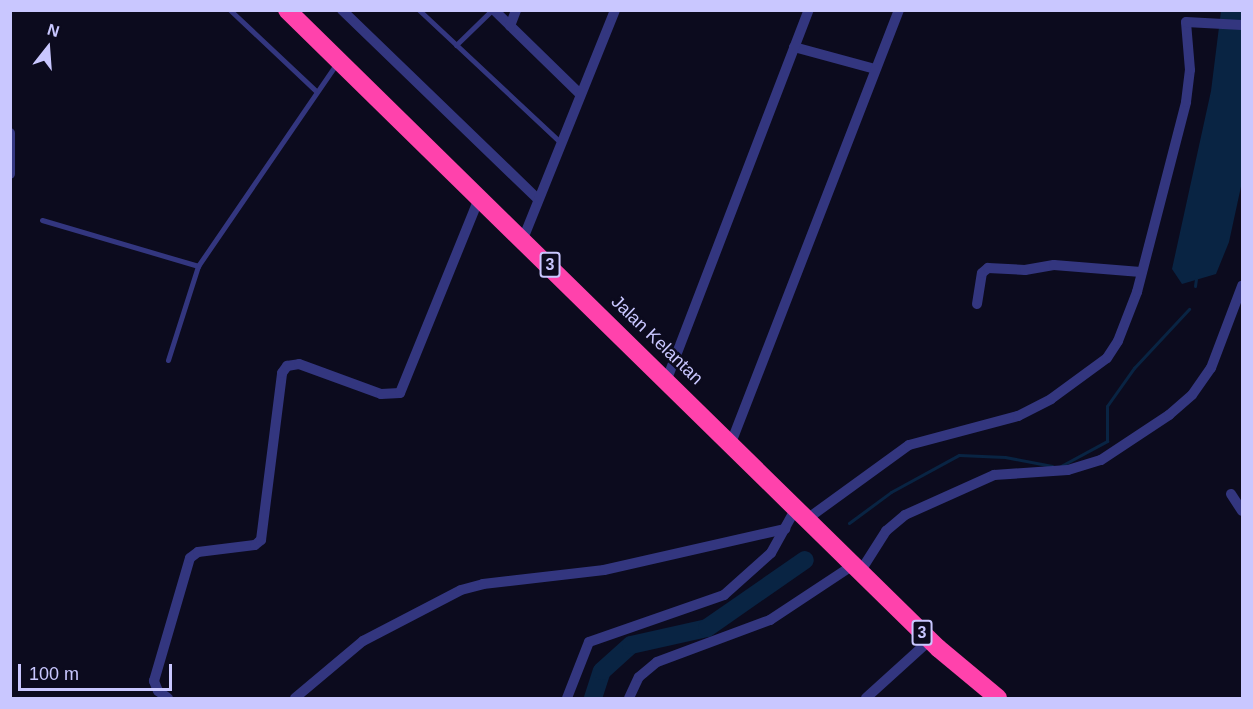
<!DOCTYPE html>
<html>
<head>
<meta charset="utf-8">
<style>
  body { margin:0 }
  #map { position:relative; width:1253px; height:709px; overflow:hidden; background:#0c0b1e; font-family:Arial,sans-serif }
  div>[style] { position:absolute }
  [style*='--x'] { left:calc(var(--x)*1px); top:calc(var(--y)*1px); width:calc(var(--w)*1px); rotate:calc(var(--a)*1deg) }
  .water>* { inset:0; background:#092443 }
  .stream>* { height:3px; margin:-1.5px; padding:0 1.5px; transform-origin:1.5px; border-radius:1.5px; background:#092443 }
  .river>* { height:18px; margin:-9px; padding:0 9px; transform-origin:9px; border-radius:9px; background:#092443 }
  .lane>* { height:5px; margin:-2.5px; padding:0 2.5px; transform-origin:2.5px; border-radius:2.5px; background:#33367f }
  .street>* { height:10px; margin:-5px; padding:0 5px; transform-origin:5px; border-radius:5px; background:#33367f }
  .highway>* { height:18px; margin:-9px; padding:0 9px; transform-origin:9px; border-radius:9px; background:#ff42ac }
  span { translate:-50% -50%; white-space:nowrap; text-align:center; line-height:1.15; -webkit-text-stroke:5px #0c0b1e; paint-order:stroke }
  .shield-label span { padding:2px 4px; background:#0c0b1e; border:2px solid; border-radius:4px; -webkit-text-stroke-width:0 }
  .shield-label { font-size:16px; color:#c9c7ff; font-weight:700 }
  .street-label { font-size:18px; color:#c9c7ff }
  .frame { position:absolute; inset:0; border:12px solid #c9c7ff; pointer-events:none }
  .north { position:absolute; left:18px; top:18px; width:60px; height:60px; -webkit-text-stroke:4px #0c0b1e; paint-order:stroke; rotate:17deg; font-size:16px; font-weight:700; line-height:24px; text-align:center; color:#c9c7ff }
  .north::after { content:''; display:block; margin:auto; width:21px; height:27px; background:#c9c7ff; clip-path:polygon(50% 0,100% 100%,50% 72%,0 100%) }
  .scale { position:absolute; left:18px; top:664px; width:154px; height:27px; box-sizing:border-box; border:3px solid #c9c7ff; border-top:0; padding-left:8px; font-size:18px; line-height:21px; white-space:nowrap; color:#c9c7ff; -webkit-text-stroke:4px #0c0b1e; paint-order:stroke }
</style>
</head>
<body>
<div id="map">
  <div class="water">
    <i style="clip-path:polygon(1221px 11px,1242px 11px,1242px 182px,1229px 242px,1216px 274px,1182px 284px,1172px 269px,1211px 91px)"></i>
  </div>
  <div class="stream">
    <i style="--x:1195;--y:286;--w:7;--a:-82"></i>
    <i style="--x:1059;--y:467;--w:55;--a:-28.4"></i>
    <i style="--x:1107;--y:441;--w:35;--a:-90"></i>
    <i style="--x:1107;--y:406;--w:47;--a:-54.6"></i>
    <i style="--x:1134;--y:368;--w:81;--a:-47"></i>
    <i style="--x:849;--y:523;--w:52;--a:-36.4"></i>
    <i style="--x:891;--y:492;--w:77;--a:-28.6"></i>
    <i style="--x:959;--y:455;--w:46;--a:2.5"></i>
    <i style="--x:1005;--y:457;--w:48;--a:10.8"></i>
  </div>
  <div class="river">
    <i style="--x:593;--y:698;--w:28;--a:-72"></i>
    <i style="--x:602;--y:671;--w:39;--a:-42"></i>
    <i style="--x:631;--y:645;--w:78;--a:-12.6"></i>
    <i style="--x:707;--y:628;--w:119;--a:-34.8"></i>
  </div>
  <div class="lane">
    <i style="--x:230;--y:10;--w:118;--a:43.3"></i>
    <i style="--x:419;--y:10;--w:193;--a:43.1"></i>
    <i style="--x:456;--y:45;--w:50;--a:-44.2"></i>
    <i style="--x:42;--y:220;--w:163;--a:16.4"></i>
    <i style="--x:198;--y:266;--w:246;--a:-55.6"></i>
    <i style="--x:168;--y:360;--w:99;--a:-72.3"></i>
  </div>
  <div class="street">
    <i style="--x:342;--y:10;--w:271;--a:44"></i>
    <i style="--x:494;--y:10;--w:120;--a:44.3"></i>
    <i style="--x:510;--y:26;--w:17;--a:-69"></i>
    <i style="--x:794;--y:47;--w:84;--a:15.2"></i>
    <i style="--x:10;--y:133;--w:41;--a:90"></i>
    <i style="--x:523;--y:239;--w:247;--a:-68.1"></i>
    <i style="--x:977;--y:304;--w:31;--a:-81"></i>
    <i style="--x:982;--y:273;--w:8;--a:-40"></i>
    <i style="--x:988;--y:268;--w:37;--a:3"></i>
    <i style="--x:1025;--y:270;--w:29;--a:-10"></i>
    <i style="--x:1054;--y:265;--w:87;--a:4.6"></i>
    <i style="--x:667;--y:379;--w:395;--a:-69"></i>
    <i style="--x:731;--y:443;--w:464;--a:-68.8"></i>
    <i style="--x:1231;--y:494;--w:20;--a:57"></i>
    <i style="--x:807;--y:519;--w:126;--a:-36"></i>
    <i style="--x:909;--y:445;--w:113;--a:-14.9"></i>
    <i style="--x:1018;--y:416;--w:37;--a:-27"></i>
    <i style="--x:1051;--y:399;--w:69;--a:-36.2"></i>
    <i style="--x:1107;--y:358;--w:20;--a:-57"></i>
    <i style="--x:1118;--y:341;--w:53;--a:-68.8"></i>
    <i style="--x:1137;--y:292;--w:196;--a:-75.5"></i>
    <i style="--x:1186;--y:102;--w:32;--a:-83"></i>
    <i style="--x:1190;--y:70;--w:48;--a:-94.8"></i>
    <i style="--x:1186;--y:22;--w:56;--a:3.1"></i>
    <i style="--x:860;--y:572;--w:49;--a:-57.6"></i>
    <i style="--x:886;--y:531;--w:25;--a:-40"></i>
    <i style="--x:905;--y:515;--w:98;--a:-24.2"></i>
    <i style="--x:994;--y:475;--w:74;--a:-3.9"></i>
    <i style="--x:1068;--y:470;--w:34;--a:-17"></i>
    <i style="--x:1101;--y:460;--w:82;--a:-33.5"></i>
    <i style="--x:1169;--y:415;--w:30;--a:-41"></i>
    <i style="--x:1192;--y:395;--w:33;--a:-55"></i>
    <i style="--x:1211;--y:368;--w:88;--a:-69.3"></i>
    <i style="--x:168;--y:698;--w:12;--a:-145"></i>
    <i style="--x:158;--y:691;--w:11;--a:-112"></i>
    <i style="--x:154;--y:681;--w:128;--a:-73.7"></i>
    <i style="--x:190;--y:558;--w:10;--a:-37"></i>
    <i style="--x:198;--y:552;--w:57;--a:-7"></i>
    <i style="--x:255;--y:545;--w:8;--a:-40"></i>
    <i style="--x:261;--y:540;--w:168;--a:-82.8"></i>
    <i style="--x:282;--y:373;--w:9;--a:-54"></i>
    <i style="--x:287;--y:366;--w:12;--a:-9"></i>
    <i style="--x:299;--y:364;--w:87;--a:20.1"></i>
    <i style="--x:381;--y:394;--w:19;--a:-3"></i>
    <i style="--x:400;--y:393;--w:210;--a:-67.9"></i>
    <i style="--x:295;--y:698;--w:89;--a:-40"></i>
    <i style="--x:363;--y:641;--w:110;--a:-27.5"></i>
    <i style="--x:461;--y:590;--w:23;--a:-15"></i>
    <i style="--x:483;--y:584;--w:122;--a:-6.6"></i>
    <i style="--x:604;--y:570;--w:186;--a:-12.8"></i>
    <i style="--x:567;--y:698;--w:60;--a:-68.6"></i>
    <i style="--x:589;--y:642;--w:143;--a:-19.2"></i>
    <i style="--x:724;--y:595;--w:63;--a:-41.8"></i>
    <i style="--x:771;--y:553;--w:51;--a:-60.9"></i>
    <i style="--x:629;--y:698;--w:23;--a:-65"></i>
    <i style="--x:639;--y:677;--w:23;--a:-40"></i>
    <i style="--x:657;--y:662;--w:121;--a:-20.4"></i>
    <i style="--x:770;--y:620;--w:100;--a:-33.5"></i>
    <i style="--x:866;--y:698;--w:86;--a:-42.2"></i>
  </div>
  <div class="highway">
    <i style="--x:287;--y:10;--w:912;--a:44.42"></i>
    <i style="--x:938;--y:648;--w:78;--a:39.8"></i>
  </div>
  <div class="shield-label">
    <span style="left:550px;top:265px">3</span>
    <span style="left:922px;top:633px">3</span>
  </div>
  <div class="street-label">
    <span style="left:657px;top:340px;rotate:44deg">Jalan Kelantan</span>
  </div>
  <div class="frame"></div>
  <div class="north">N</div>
  <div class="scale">100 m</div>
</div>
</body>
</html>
